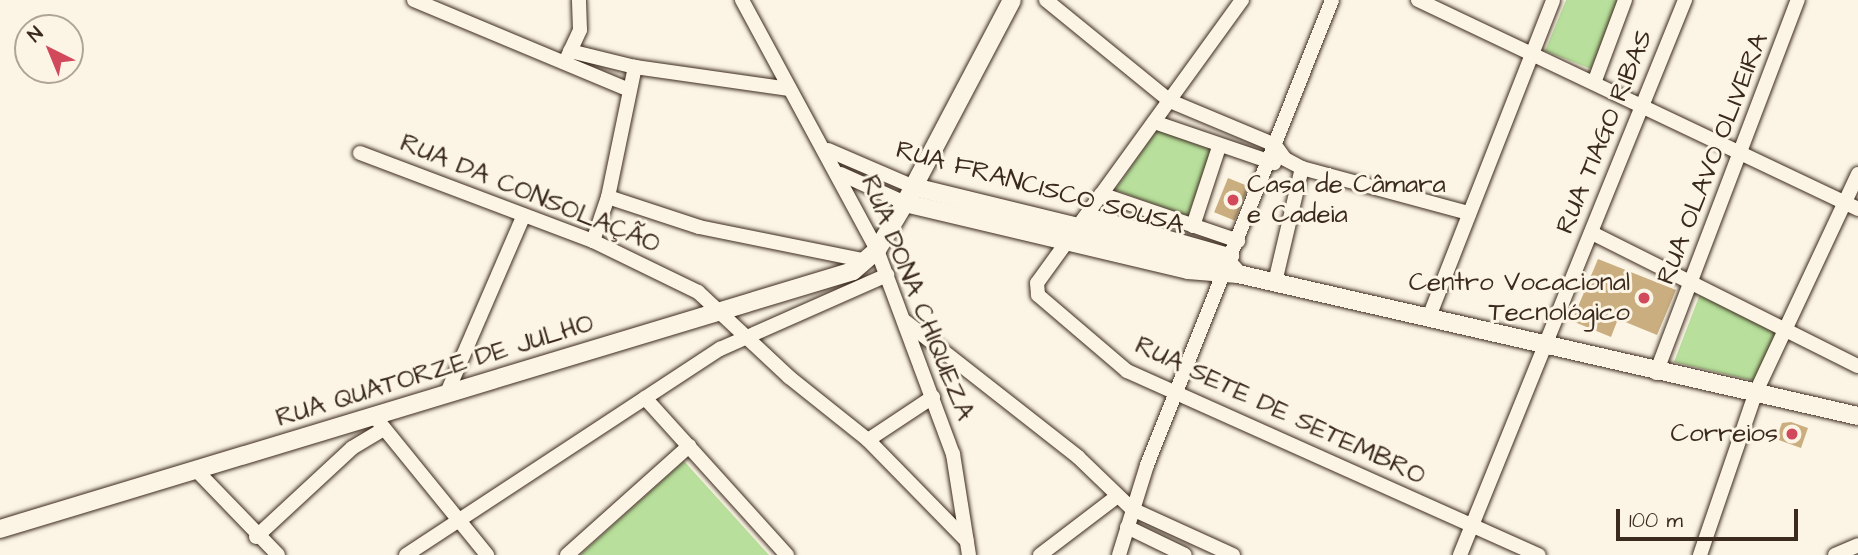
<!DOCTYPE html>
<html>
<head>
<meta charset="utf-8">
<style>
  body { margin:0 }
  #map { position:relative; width:1858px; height:555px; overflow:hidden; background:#fcf5e5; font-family:"Architects Daughter",sans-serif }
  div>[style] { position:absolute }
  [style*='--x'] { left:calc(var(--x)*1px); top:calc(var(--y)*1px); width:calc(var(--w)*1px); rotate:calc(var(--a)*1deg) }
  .green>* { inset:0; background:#b8e09c }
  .building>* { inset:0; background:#caae7f; transform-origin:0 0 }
  .roads { filter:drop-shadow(0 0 2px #3b2a1e) drop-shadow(0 0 2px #3b2a1e) }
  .minor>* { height:14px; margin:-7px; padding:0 7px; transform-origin:7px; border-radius:7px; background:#fcf5e5 }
  .tertiary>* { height:18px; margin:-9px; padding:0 9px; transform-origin:9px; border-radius:9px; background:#fcf5e5 }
  .dots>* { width:19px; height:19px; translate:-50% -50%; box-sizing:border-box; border:4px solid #fcf5e5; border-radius:50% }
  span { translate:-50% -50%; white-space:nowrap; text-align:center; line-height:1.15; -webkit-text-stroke:6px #fcf5e5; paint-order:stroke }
  .street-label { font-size:26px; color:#3b2a1e }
  .poi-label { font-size:26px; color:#3b2a1e }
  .left { translate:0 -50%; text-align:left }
  .right { translate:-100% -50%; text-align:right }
  .north { position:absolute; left:14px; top:14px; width:70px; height:70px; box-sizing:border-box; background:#fcf5e5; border:2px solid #afa495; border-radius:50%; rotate:317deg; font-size:19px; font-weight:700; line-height:28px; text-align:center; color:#3b2a1e }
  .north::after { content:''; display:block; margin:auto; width:24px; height:32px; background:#d1495b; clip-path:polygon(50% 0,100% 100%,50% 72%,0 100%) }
  .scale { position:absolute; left:1616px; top:509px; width:182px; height:32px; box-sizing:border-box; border:4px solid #3b2a1e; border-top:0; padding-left:9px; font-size:21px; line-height:24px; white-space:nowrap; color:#3b2a1e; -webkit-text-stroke:5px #fcf5e5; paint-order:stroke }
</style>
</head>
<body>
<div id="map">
  <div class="green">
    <i style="clip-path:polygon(1566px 0,1618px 0,1591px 69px,1545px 51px)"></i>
    <i style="clip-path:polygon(1157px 130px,1211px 150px,1188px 216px,1115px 190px)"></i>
    <i style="clip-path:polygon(1700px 294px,1777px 333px,1755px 381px,1674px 362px)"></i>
    <i style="clip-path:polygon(684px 461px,769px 555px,580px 555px)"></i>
  </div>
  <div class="building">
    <i style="left:1228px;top:178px;width:22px;height:37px;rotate:22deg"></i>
    <i style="clip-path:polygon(1598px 259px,1676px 290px,1657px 335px,1618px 319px,1611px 337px,1572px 321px)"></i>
    <i style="clip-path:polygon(1791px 422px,1808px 428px,1801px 448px,1776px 439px,1782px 423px)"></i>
  </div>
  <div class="roads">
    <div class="minor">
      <i style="--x:414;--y:0;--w:233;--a:22.7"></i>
      <i style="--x:742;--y:0;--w:284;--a:61.6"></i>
      <i style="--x:877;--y:250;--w:218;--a:69.6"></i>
      <i style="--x:953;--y:454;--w:102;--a:81"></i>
      <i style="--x:1046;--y:0;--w:160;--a:39.2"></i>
      <i style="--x:1170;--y:101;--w:114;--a:22.7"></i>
      <i style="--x:1275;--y:145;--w:17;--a:54"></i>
      <i style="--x:1285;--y:159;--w:19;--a:28"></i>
      <i style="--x:1302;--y:168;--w:173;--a:15.1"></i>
      <i style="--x:1242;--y:0;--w:349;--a:125.9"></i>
      <i style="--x:1037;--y:283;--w:12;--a:85"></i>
      <i style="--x:1038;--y:295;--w:117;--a:40.5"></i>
      <i style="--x:1127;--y:371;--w:451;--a:24.1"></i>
      <i style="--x:1418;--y:0;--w:487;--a:25.4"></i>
      <i style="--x:570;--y:51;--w:67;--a:13.8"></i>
      <i style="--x:635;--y:67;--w:156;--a:8.1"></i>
      <i style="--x:567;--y:58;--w:31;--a:-65"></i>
      <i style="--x:580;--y:30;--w:30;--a:-92"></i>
      <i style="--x:1594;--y:83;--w:89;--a:-69.5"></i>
      <i style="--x:1154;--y:122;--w:127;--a:18.9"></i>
      <i style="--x:828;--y:150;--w:94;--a:23.3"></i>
      <i style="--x:360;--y:153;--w:249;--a:20.7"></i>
      <i style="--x:593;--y:241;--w:117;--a:25.9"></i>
      <i style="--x:698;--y:292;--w:125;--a:43"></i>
      <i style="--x:789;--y:377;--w:101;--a:38.6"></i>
      <i style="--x:868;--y:440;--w:141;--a:45.6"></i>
      <i style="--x:841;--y:174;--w:70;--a:24.4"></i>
      <i style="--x:1101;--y:194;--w:145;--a:18.9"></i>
      <i style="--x:608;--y:197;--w:96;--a:18.2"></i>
      <i style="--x:699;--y:227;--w:171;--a:11.4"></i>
      <i style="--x:1088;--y:215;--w:150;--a:15.9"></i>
      <i style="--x:1193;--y:226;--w:83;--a:-71.8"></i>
      <i style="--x:1592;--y:233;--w:297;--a:26.6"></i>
      <i style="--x:593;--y:241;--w:46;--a:-71.2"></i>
      <i style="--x:608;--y:197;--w:133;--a:-78.3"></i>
      <i style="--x:1275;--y:282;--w:117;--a:-76.7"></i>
      <i style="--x:1429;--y:317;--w:340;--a:-68.6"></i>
      <i style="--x:906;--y:322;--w:219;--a:38.1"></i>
      <i style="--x:1078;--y:457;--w:75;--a:43.9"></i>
      <i style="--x:1132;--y:509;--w:111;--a:24.5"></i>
      <i style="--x:1656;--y:373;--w:399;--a:-69.2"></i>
      <i style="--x:446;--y:395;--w:192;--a:-66.6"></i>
      <i style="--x:645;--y:398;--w:212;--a:47.9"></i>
      <i style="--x:375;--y:417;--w:178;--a:50.9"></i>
      <i style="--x:868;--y:440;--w:78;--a:-33.5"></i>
      <i style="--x:196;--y:470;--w:118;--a:46"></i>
      <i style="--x:1127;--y:527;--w:64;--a:25.8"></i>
      <i style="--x:256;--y:537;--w:131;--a:-42.8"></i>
      <i style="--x:352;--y:448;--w:37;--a:-31"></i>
      <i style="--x:406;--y:555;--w:376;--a:-33.3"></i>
      <i style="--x:720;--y:349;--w:183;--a:-23.9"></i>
      <i style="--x:567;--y:555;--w:164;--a:-41.8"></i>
      <i style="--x:1040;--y:555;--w:96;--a:-37.3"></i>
      <i style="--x:1119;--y:555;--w:94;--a:-72.7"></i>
      <i style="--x:1147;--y:465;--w:500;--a:-68.3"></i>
      <i style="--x:1460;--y:555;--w:599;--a:-67.93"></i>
      <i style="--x:1700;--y:555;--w:170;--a:-71.1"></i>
      <i style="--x:1755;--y:394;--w:243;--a:-64.9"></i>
      <i style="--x:1835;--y:555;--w:25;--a:-23"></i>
    </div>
    <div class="tertiary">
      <i style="--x:914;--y:187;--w:324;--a:13.7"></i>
      <i style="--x:1229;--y:264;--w:13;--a:48"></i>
      <i style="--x:905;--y:203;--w:291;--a:13.3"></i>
      <i style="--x:1188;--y:270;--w:50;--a:4.6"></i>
      <i style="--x:1238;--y:274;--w:636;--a:12.9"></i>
      <i style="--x:0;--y:529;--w:891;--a:-16.83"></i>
      <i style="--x:853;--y:271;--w:32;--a:-41"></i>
      <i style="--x:877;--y:250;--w:55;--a:-59.2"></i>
      <i style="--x:905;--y:203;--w:229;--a:-62.2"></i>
    </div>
  </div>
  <div class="dots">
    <i style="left:1233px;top:200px;background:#d1495b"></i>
    <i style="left:1644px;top:298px;background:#d1495b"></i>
    <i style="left:1792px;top:434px;background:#d1495b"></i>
  </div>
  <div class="street-label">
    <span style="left:1605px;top:132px;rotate:-68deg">RUA TIAGO RIBAS</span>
    <span style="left:1713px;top:159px;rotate:-69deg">RUA OLAVO OLIVEIRA</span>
    <span style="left:1040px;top:188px;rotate:15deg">RUA FRANCISCO SOUSA</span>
    <span style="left:530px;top:194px;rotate:22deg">RUA DA CONSOLAÇÃO</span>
    <span style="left:917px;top:298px;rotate:68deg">RUA DONA CHIQUEZA</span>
    <span style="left:435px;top:371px;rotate:-17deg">RUA QUATORZE DE JULHO</span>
    <span style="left:1280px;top:411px;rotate:25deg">RUA SETE DE SETEMBRO</span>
  </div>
  <div class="poi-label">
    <span class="left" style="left:1247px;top:200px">Casa de Câmara<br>e Cadeia</span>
    <span class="right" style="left:1630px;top:298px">Centro Vocacional<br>Tecnológico</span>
    <span class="right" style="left:1778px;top:434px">Correios</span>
  </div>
  <div class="north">N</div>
  <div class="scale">100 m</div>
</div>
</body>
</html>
